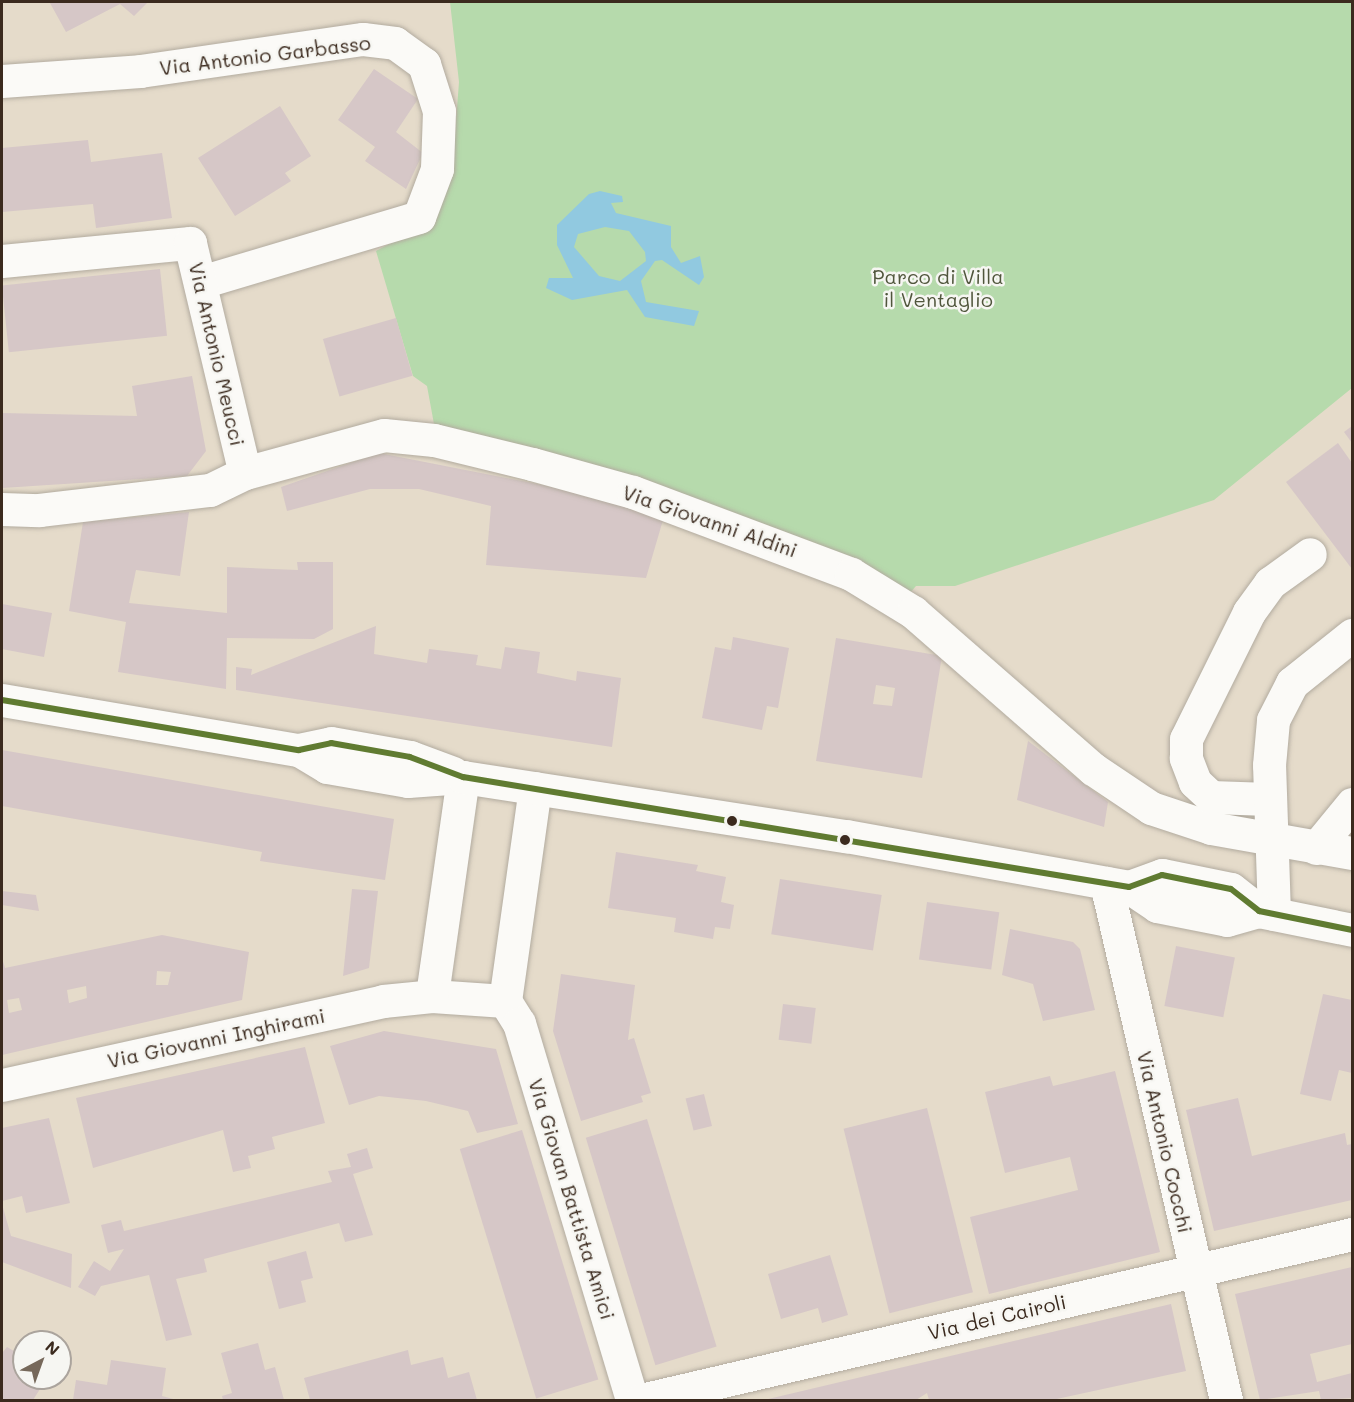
<!DOCTYPE html>
<html>
<head>
<meta charset="utf-8">
<style>
  body { margin:0 }
  #map { position:relative; width:1354px; height:1402px; overflow:hidden; background:#e5dbca; font-family:Mali,sans-serif }
  div>[style] { position:absolute }
  [style*='--x'] { left:calc(var(--x)*1px); top:calc(var(--y)*1px); width:calc(var(--w)*1px); rotate:calc(var(--a)*1deg) }
  .green>* { inset:0; background:#b6daac }
  .water>* { inset:0; background:#91c9e0 }
  .building>* { inset:0; background:#d6c7c7; transform-origin:0 0 }
  .roads { filter:drop-shadow(0 0 2px #b2ab9f) drop-shadow(0 0 2px #b2ab9f) }
  .minor>* { height:33px; margin:-16.5px; padding:0 16.5px; transform-origin:16.5px; border-radius:16.5px; background:#fbfaf7 }
  .major>* { height:33px; margin:-16.5px; padding:0 16.5px; transform-origin:16.5px; border-radius:16.5px; background:#fbfaf7 }
  .bus-1>* { height:6px; margin:-3px; padding:0 3px; transform-origin:3px; border-radius:3px; background:#607b31 }
  .dots>* { width:16px; height:16px; translate:-50% -50%; box-sizing:border-box; border:3px solid #f6f6f2; border-radius:50% }
  span { translate:-50% -50%; white-space:nowrap; text-align:center; line-height:1.15; -webkit-text-stroke:5px #f6f6f2; paint-order:stroke }
  .street-label { font-size:20px; color:#3b2a1e }
  .park-label { font-size:20px; color:#50563c }
  .frame { position:absolute; inset:0; border:3px solid #3b2a1e; pointer-events:none }
  .north { position:absolute; left:12px; top:1330px; width:60px; height:60px; box-sizing:border-box; background:#f6f6f2; border:2px solid #aba49d; border-radius:50%; rotate:41deg; font-size:16px; font-weight:700; line-height:24px; text-align:center; color:#3b2a1e }
  .north::after { content:''; display:block; margin:auto; width:21px; height:27px; background:#76685a; clip-path:polygon(50% 0,100% 100%,50% 72%,0 100%) }
</style>
</head>
<body>
<div id="map">
  <div class="green">
    <i style="clip-path:polygon(450px 2px,1352px 2px,1352px 388px,1214px 500px,955px 586px,916px 586px,909px 594px,583px 462px,523px 445px,436px 435px,427px 386px,413px 376px,376px 251px,426px 224px,452px 172px,459px 82px)"></i>
  </div>
  <div class="water">
    <i style="clip-path:polygon(evenodd,600px 191px,622px 196px,623px 202px,611px 203px,616px 213px,671px 226px,671px 247px,681px 263px,700px 256px,704px 277px,699px 285px,662px 260px,655px 261px,641px 281px,646px 302px,699px 311px,694px 326px,645px 317px,627px 290px,572px 300px,546px 288px,549px 278px,573px 278px,557px 245px,557px 225px,589px 194px,600px 191px,605px 227px,629px 231px,645px 252px,646px 261px,620px 281px,599px 276px,574px 247px,578px 234px,605px 227px)"></i>
  </div>
  <div class="building">
    <i style="clip-path:polygon(54px 2px,148px 2px,134px 16px,120px 4px,66px 32px,50px 3px)"></i>
    <i style="clip-path:polygon(374px 69px,418px 99px,396px 132px,423px 153px,406px 189px,365px 161px,375px 147px,338px 120px)"></i>
    <i style="clip-path:polygon(280px 106px,311px 156px,285px 173px,291px 181px,235px 216px,198px 158px)"></i>
    <i style="clip-path:polygon(88px 140px,91px 162px,162px 153px,172px 218px,96px 228px,93px 204px,2px 212px,2px 148px)"></i>
    <i style="left:160px;top:269px;width:67px;height:159px;rotate:84deg"></i>
    <i style="left:396px;top:318px;width:60px;height:76px;rotate:74deg"></i>
    <i style="clip-path:polygon(192px 376px,206px 451px,187px 476px,2px 488px,2px 413px,137px 416px,132px 386px)"></i>
    <i style="clip-path:polygon(1352px 426px,1352px 443px,1344px 432px)"></i>
    <i style="clip-path:polygon(1338px 443px,1352px 463px,1352px 569px,1286px 482px)"></i>
    <i style="clip-path:polygon(379px 453px,613px 499px,663px 520px,646px 578px,486px 565px,491px 506px,419px 489px,370px 489px,287px 511px,281px 487px)"></i>
    <i style="clip-path:polygon(189px 512px,180px 576px,136px 570px,129px 603px,227px 613px,227px 567px,298px 570px,297px 562px,333px 562px,333px 629px,314px 639px,227px 638px,226px 689px,118px 672px,126px 622px,69px 611px,83px 522px)"></i>
    <i style="clip-path:polygon(2px 604px,52px 613px,44px 657px,2px 649px)"></i>
    <i style="clip-path:polygon(376px 626px,374px 654px,427px 663px,429px 649px,478px 655px,476px 665px,501px 669px,505px 647px,540px 652px,537px 673px,576px 681px,577px 671px,621px 678px,612px 747px,236px 690px,236px 667px,252px 669px,251px 675px)"></i>
    <i style="clip-path:polygon(733px 637px,789px 648px,778px 708px,767px 706px,762px 730px,702px 718px,715px 647px,731px 650px)"></i>
    <i style="clip-path:polygon(evenodd,836px 638px,942px 656px,922px 778px,816px 761px,836px 638px,876px 685px,895px 688px,892px 706px,873px 704px,876px 685px)"></i>
    <i style="clip-path:polygon(1028px 741px,1108px 802px,1104px 827px,1017px 800px)"></i>
    <i style="clip-path:polygon(2px 750px,394px 819px,385px 880px,260px 861px,262px 852px,2px 806px)"></i>
    <i style="clip-path:polygon(616px 852px,698px 865px,696px 871px,726px 877px,721px 902px,734px 905px,730px 929px,715px 927px,713px 939px,674px 932px,676px 918px,608px 908px)"></i>
    <i style="left:780px;top:879px;width:103px;height:56px;rotate:9deg"></i>
    <i style="clip-path:polygon(352px 889px,378px 891px,369px 968px,343px 976px)"></i>
    <i style="clip-path:polygon(2px 891px,36px 895px,39px 911px,2px 905px)"></i>
    <i style="left:927px;top:902px;width:73px;height:58px;rotate:8deg"></i>
    <i style="clip-path:polygon(1010px 929px,1073px 942px,1080px 949px,1095px 1010px,1043px 1021px,1033px 984px,1002px 975px)"></i>
    <i style="clip-path:polygon(evenodd,162px 935px,249px 952px,242px 1000px,2px 1055px,2px 958px,5px 968px,162px 935px,157px 971px,171px 972px,168px 985px,156px 985px,157px 971px,162px 935px,86px 986px,87px 998px,69px 1003px,67px 990px,86px 986px,162px 935px,19px 998px,22px 1010px,9px 1013px,7px 1000px,19px 998px)"></i>
    <i style="left:1176px;top:946px;width:60px;height:61px;rotate:11deg"></i>
    <i style="clip-path:polygon(561px 974px,635px 985px,628px 1040px,634px 1038px,651px 1093px,641px 1096px,643px 1102px,581px 1121px,553px 1031px)"></i>
    <i style="clip-path:polygon(1323px 994px,1352px 1000px,1352px 1073px,1339px 1070px,1331px 1101px,1300px 1094px)"></i>
    <i style="left:783px;top:1004px;width:33px;height:36px;rotate:7deg"></i>
    <i style="clip-path:polygon(384px 1031px,496px 1049px,518px 1124px,477px 1133px,468px 1111px,426px 1101px,379px 1096px,349px 1105px,330px 1046px)"></i>
    <i style="clip-path:polygon(305px 1047px,325px 1123px,272px 1137px,275px 1149px,248px 1156px,251px 1168px,233px 1172px,223px 1130px,93px 1168px,76px 1098px)"></i>
    <i style="clip-path:polygon(1115px 1071px,1160px 1252px,989px 1294px,970px 1217px,1078px 1190px,1070px 1157px,1005px 1173px,985px 1092px,1050px 1076px,1053px 1086px)"></i>
    <i style="left:704px;top:1094px;width:33px;height:19px;rotate:76deg"></i>
    <i style="clip-path:polygon(1238px 1098px,1252px 1156px,1345px 1133px,1347px 1145px,1352px 1144px,1352px 1200px,1214px 1231px,1186px 1110px)"></i>
    <i style="left:927px;top:1108px;width:190px;height:86px;rotate:76deg"></i>
    <i style="clip-path:polygon(49px 1118px,70px 1203px,26px 1213px,22px 1196px,2px 1201px,2px 1128px)"></i>
    <i style="left:647px;top:1119px;width:238px;height:64px;rotate:73deg"></i>
    <i style="left:522px;top:1130px;width:261px;height:65px;rotate:73deg"></i>
    <i style="clip-path:polygon(367px 1148px,373px 1168px,353px 1174px,373px 1235px,345px 1242px,339px 1223px,204px 1259px,207px 1272px,176px 1279px,192px 1335px,166px 1341px,149px 1275px,101px 1286px,95px 1296px,78px 1287px,94px 1261px,110px 1271px,124px 1249px,108px 1253px,101px 1225px,121px 1220px,124px 1231px,332px 1182px,328px 1171px,351px 1167px,347px 1154px)"></i>
    <i style="clip-path:polygon(2px 1204px,11px 1236px,72px 1254px,71px 1288px,2px 1262px)"></i>
    <i style="clip-path:polygon(306px 1251px,313px 1278px,301px 1281px,306px 1302px,279px 1309px,267px 1262px)"></i>
    <i style="clip-path:polygon(830px 1255px,848px 1315px,822px 1323px,818px 1308px,781px 1319px,768px 1274px)"></i>
    <i style="clip-path:polygon(1352px 1267px,1352px 1344px,1310px 1354px,1317px 1382px,1352px 1373px,1352px 1398px,1321px 1400px,1319px 1391px,1260px 1400px,1235px 1294px)"></i>
    <i style="clip-path:polygon(1171px 1304px,1186px 1371px,1052px 1400px,929px 1400px,927px 1393px,916px 1400px,764px 1400px)"></i>
    <i style="clip-path:polygon(258px 1343px,265px 1370px,275px 1367px,284px 1400px,223px 1400px,222px 1396px,232px 1393px,221px 1353px)"></i>
    <i style="clip-path:polygon(7px 1347px,24px 1357px,24px 1378px,47px 1378px,33px 1400px,2px 1400px,2px 1353px)"></i>
    <i style="clip-path:polygon(408px 1350px,411px 1365px,443px 1357px,448px 1378px,469px 1372px,477px 1400px,310px 1400px,304px 1378px)"></i>
    <i style="clip-path:polygon(111px 1360px,166px 1368px,162px 1396px,177px 1400px,73px 1400px,76px 1380px,107px 1385px)"></i>
  </div>
  <div class="roads">
    <div class="minor">
      <i style="--x:2;--y:81;--w:138;--a:-4.1"></i>
      <i style="--x:140;--y:71;--w:225;--a:-8.2"></i>
      <i style="--x:363;--y:39;--w:32;--a:7"></i>
      <i style="--x:395;--y:43;--w:36;--a:36"></i>
      <i style="--x:424;--y:64;--w:49;--a:72.3"></i>
      <i style="--x:439;--y:111;--w:58;--a:92"></i>
      <i style="--x:437;--y:169;--w:51;--a:110.6"></i>
      <i style="--x:419;--y:217;--w:227;--a:163.4"></i>
      <i style="--x:2;--y:261;--w:189;--a:-5.5"></i>
      <i style="--x:190;--y:243;--w:236;--a:76.6"></i>
      <i style="--x:2;--y:509;--w:37;--a:2"></i>
      <i style="--x:39;--y:510;--w:172;--a:-6.7"></i>
      <i style="--x:210;--y:490;--w:39;--a:-26"></i>
      <i style="--x:245;--y:473;--w:144;--a:-15.3"></i>
      <i style="--x:384;--y:435;--w:50;--a:5.7"></i>
      <i style="--x:434;--y:440;--w:101;--a:13.8"></i>
      <i style="--x:532;--y:464;--w:105;--a:15.5"></i>
      <i style="--x:633;--y:492;--w:233;--a:20.6"></i>
      <i style="--x:851;--y:574;--w:73;--a:31.5"></i>
      <i style="--x:913;--y:612;--w:239;--a:41.1"></i>
      <i style="--x:1093;--y:769;--w:70;--a:33.9"></i>
      <i style="--x:1151;--y:808;--w:63;--a:18.4"></i>
      <i style="--x:1211;--y:828;--w:143;--a:10.1"></i>
      <i style="--x:463;--y:777;--w:221;--a:98.1"></i>
      <i style="--x:432;--y:996;--w:73;--a:3.9"></i>
      <i style="--x:505;--y:1001;--w:215;--a:-82"></i>
      <i style="--x:1269;--y:799;--w:58;--a:-178"></i>
      <i style="--x:1211;--y:797;--w:22;--a:-137"></i>
      <i style="--x:1195;--y:782;--w:26;--a:-111"></i>
      <i style="--x:1186;--y:758;--w:19;--a:-90"></i>
      <i style="--x:1186;--y:739;--w:142;--a:-63.6"></i>
      <i style="--x:1249;--y:612;--w:36;--a:-54"></i>
      <i style="--x:1270;--y:583;--w:49;--a:-35.9"></i>
      <i style="--x:1316;--y:848;--w:57;--a:-50.7"></i>
      <i style="--x:1106;--y:883;--w:531;--a:76.93"></i>
      <i style="--x:1274;--y:914;--w:149;--a:-91.9"></i>
      <i style="--x:1269;--y:765;--w:45;--a:-84.9"></i>
      <i style="--x:1273;--y:720;--w:42;--a:-62.8"></i>
      <i style="--x:1292;--y:683;--w:77;--a:-38.7"></i>
      <i style="--x:505;--y:1001;--w:26;--a:58"></i>
      <i style="--x:519;--y:1023;--w:394;--a:73.3"></i>
      <i style="--x:2;--y:1085;--w:390;--a:-12.4"></i>
      <i style="--x:383;--y:1001;--w:49;--a:-5.8"></i>
      <i style="--x:641;--y:1400;--w:730;--a:-13.14"></i>
    </div>
    <div class="major">
      <i style="--x:2;--y:700;--w:301;--a:9.6"></i>
      <i style="--x:299;--y:750;--w:33;--a:-12"></i>
      <i style="--x:331;--y:743;--w:80;--a:10"></i>
      <i style="--x:410;--y:757;--w:46;--a:20.4"></i>
      <i style="--x:299;--y:750;--w:33;--a:31"></i>
      <i style="--x:327;--y:767;--w:82;--a:9.8"></i>
      <i style="--x:408;--y:781;--w:55;--a:-4.2"></i>
      <i style="--x:463;--y:777;--w:388;--a:8.8"></i>
      <i style="--x:846;--y:836;--w:288;--a:10.2"></i>
      <i style="--x:1129;--y:887;--w:34;--a:34"></i>
      <i style="--x:1157;--y:906;--w:71;--a:11.3"></i>
      <i style="--x:1227;--y:920;--w:33;--a:-16"></i>
      <i style="--x:1259;--y:911;--w:95;--a:11.5"></i>
      <i style="--x:1129;--y:887;--w:35;--a:-20"></i>
      <i style="--x:1162;--y:875;--w:70;--a:11.5"></i>
      <i style="--x:1231;--y:889;--w:36;--a:38"></i>
    </div>
  </div>
  <div class="bus-1">
    <i style="--x:2;--y:700;--w:301;--a:9.6"></i>
    <i style="--x:299;--y:750;--w:33;--a:-12"></i>
    <i style="--x:331;--y:743;--w:80;--a:10"></i>
    <i style="--x:410;--y:757;--w:57;--a:20.7"></i>
    <i style="--x:463;--y:777;--w:675;--a:9.38"></i>
    <i style="--x:1129;--y:887;--w:35;--a:-20"></i>
    <i style="--x:1162;--y:875;--w:70;--a:11.5"></i>
    <i style="--x:1231;--y:889;--w:36;--a:38"></i>
    <i style="--x:1259;--y:911;--w:95;--a:11.5"></i>
  </div>
  <div class="dots">
    <i style="left:732px;top:821px;background:#3b2a1e"></i>
    <i style="left:845px;top:840px;background:#3b2a1e"></i>
  </div>
  <div class="street-label">
    <span style="left:265px;top:55px;rotate:-7deg">Via Antonio Garbasso</span>
    <span style="left:217px;top:354px;rotate:77deg">Via Antonio Meucci</span>
    <span style="left:710px;top:521px;rotate:19deg">Via Giovanni Aldini</span>
    <span style="left:216px;top:1038px;rotate:-12deg">Via Giovanni Inghirami</span>
    <span style="left:1165px;top:1142px;rotate:77deg">Via Antonio Cocchi</span>
    <span style="left:572px;top:1199px;rotate:73deg">Via Giovan Battista Amici</span>
    <span style="left:997px;top:1317px;rotate:-13deg">Via dei Cairoli</span>
  </div>
  <div class="park-label">
    <span style="left:938px;top:288px">Parco di Villa<br>il Ventaglio</span>
  </div>
  <div class="frame"></div>
  <div class="north">N</div>
</div>
</body>
</html>
